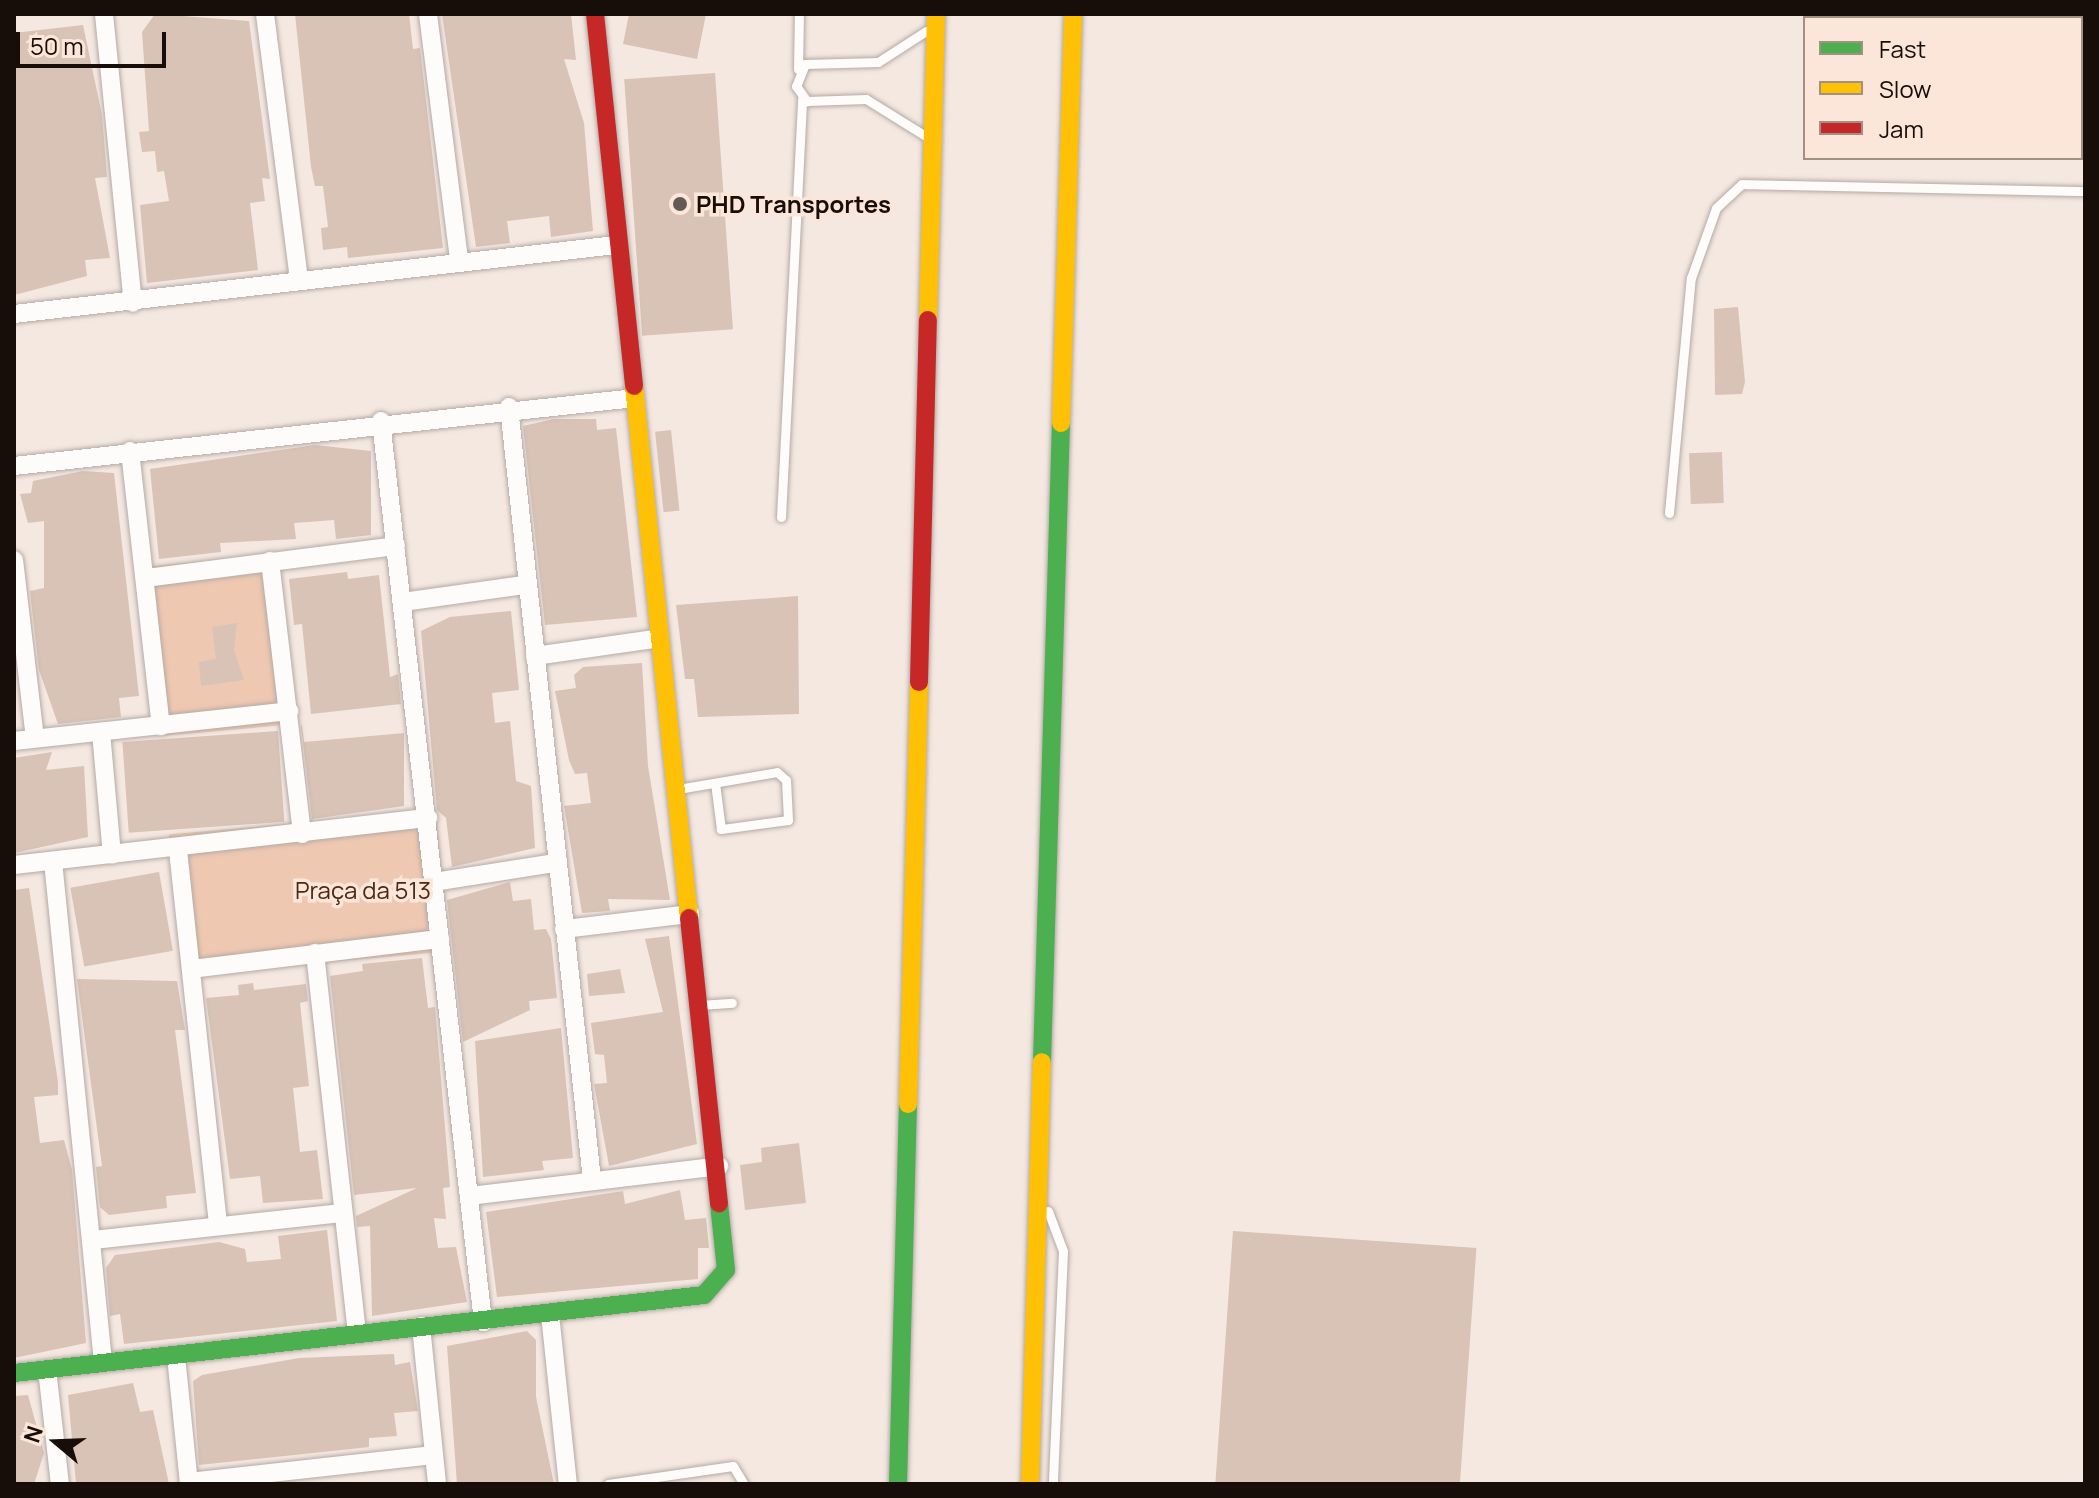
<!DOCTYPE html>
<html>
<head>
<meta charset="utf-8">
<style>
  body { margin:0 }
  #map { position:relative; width:2099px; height:1498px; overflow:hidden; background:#f4e8e1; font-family:Manrope,sans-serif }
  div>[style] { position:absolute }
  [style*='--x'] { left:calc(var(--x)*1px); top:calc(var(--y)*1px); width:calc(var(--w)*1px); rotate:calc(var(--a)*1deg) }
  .green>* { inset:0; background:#efc8b1; transform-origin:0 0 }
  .building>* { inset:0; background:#d8c3b6; transform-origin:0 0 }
  .roads { filter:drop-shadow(0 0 2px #b4aaa4) drop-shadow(0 0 2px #b4aaa4) }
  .lane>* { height:9px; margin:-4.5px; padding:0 4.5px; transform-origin:4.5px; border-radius:4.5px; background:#fdfcfa }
  .street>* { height:18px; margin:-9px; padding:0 9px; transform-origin:9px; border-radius:9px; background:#fdfcfa }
  .fast>* { height:18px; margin:-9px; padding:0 9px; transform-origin:9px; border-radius:9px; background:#4caf50 }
  .slow>* { height:18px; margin:-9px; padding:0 9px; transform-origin:9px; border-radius:9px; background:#ffc107 }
  .jam>* { height:18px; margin:-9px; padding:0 9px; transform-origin:9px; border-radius:9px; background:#c62828 }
  .dots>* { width:22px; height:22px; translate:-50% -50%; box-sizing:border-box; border:4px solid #fce6d9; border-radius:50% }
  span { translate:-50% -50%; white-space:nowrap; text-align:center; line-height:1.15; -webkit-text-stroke:7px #fce6d9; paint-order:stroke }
  .poi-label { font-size:24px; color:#170e09; font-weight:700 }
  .left { translate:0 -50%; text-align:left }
  .park-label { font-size:24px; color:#4b2a14 }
  .frame { position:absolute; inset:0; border:16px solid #170e09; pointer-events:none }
  .legend { position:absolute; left:1803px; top:16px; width:280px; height:144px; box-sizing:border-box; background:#fce6d9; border:2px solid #a09086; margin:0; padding:10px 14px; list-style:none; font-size:24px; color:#170e09 }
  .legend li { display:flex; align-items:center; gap:16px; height:40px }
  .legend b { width:40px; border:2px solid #a09086 }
  .north { position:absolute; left:16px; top:1402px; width:80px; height:80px; -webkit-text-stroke:6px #fce6d9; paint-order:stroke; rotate:289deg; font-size:22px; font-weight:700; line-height:32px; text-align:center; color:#170e09 }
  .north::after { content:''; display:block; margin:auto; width:28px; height:36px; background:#170e09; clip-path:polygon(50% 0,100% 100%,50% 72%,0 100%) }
  .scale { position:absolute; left:16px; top:32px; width:150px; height:36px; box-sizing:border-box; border:4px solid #170e09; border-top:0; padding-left:10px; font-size:24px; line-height:28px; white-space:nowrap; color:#170e09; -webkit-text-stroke:6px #fce6d9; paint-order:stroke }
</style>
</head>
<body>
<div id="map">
  <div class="green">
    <i style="left:279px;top:555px;width:170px;height:136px;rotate:85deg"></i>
    <i style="left:436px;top:811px;width:141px;height:268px;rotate:85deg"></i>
  </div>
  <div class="building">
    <i style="clip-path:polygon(155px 14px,249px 21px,270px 179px,262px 178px,265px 201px,250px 203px,258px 270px,147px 283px,140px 205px,169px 201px,164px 171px,157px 172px,155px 151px,142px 152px,139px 132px,149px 131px,142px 32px)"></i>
    <i style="clip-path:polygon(295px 14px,409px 14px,413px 49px,420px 48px,443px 248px,348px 258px,347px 247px,323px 250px,321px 228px,328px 227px,323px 186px,315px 186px,311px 167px)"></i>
    <i style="clip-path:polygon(442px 14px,571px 14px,576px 60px,564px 59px,584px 123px,593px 231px,551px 237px,549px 216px,507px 221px,510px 243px,476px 247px)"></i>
    <i style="clip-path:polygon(629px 14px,706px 14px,697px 59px,623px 44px)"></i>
    <i style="clip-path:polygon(83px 25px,102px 115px,107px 177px,95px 178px,110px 258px,85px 260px,87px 276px,14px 295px,14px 33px)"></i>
    <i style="left:715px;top:73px;width:257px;height:91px;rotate:86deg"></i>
    <i style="clip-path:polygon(1738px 307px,1745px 382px,1742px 394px,1715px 395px,1714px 309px)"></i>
    <i style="clip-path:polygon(554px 419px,596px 419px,597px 430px,616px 428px,637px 617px,545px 625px,523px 426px)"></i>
    <i style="left:671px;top:430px;width:81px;height:16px;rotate:84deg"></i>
    <i style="clip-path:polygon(315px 445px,371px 451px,371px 535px,336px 539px,334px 520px,294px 523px,296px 539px,220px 543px,221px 552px,159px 559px,150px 469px)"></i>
    <i style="left:1722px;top:452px;width:51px;height:33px;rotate:88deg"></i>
    <i style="clip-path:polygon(83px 471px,114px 473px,139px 696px,119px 698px,121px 717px,58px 724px,39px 670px,30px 591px,44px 588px,44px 521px,28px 523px,20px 494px,31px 493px,33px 481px)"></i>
    <i style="clip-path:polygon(347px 572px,348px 579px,379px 575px,390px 677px,398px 674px,401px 704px,311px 714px,302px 624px,294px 625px,289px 579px)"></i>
    <i style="clip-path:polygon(798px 596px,799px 714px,698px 717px,694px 679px,685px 679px,676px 605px)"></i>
    <i style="clip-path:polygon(511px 611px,519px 690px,492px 693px,495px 723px,510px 721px,516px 781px,531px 786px,535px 848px,452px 867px,446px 818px,437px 810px,421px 631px,450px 617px)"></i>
    <i style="clip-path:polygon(237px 623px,234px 651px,244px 680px,201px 686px,199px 662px,216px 659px,212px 627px)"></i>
    <i style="clip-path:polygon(642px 663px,648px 766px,670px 900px,608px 899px,610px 911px,582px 913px,564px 806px,591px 803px,587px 773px,575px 774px,569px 760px,555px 691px,576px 688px,574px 675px,583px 667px)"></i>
    <i style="clip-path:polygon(302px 725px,304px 742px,404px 733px,404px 806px,312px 819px,301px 726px)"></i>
    <i style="left:278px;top:731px;width:91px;height:156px;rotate:86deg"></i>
    <i style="clip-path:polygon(52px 752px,46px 770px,84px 766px,88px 837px,14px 853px,14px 758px)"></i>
    <i style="left:159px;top:872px;width:80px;height:90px;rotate:80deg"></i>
    <i style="clip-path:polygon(510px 882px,513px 901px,531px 899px,534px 930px,546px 929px,551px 939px,557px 998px,529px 1001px,530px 1010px,463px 1042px,447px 900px)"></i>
    <i style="clip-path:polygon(29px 888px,58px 1082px,58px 1095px,34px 1097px,40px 1143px,64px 1140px,72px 1170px,86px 1343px,14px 1358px,14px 890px)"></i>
    <i style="clip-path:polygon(669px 936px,697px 1144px,609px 1166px,594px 1084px,607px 1083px,604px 1055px,595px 1054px,591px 1023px,663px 1012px,645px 939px)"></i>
    <i style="clip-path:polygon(422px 958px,428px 1008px,435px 1007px,450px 1187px,443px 1188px,446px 1219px,434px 1218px,438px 1248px,456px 1247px,467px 1302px,372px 1316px,370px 1226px,357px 1227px,356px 1216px,417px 1188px,354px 1195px,330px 976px,363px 971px,362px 964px)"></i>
    <i style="clip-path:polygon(620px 969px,625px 993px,589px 996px,587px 974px)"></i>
    <i style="clip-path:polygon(77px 979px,177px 981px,185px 1030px,175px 1030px,196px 1193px,166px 1196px,167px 1208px,109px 1215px,100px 1207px,96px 1167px,102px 1166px)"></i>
    <i style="clip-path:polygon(253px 983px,254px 990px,306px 984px,308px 1001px,300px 1003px,309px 1086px,293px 1088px,300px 1152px,317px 1150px,323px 1199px,263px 1203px,260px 1176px,230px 1179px,206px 998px,239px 995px,238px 985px)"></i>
    <i style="clip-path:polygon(561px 1028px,573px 1158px,542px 1161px,544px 1170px,483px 1177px,475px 1041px)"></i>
    <i style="clip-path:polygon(799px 1143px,806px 1203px,745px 1210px,740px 1165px,762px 1162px,761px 1148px)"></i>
    <i style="clip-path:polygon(680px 1190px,685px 1220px,706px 1218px,709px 1248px,698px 1248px,698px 1279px,497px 1297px,486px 1212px,623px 1191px,625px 1204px)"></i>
    <i style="clip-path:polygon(327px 1230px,337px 1321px,124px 1344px,120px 1314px,110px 1316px,106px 1268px,115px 1255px,219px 1242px,245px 1249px,247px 1262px,281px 1259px,278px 1236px)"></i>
    <i style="left:1233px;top:1231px;width:244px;height:253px;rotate:4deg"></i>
    <i style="clip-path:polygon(527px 1331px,536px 1340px,536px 1397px,554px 1484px,457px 1484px,447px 1346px)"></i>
    <i style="clip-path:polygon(394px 1354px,395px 1365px,410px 1362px,418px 1411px,394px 1413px,397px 1436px,369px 1438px,369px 1447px,199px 1465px,193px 1381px,202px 1375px,299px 1358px)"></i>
    <i style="clip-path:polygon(133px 1383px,140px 1412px,153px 1410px,169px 1484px,76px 1484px,68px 1395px)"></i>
    <i style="clip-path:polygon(28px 1395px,44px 1453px,34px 1484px,14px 1484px,14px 1396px)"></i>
  </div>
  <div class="roads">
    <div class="lane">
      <i style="--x:926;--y:31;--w:57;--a:147.1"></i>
      <i style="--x:878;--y:62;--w:73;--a:178.4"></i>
      <i style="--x:805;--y:64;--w:24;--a:112"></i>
      <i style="--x:796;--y:86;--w:19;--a:54"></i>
      <i style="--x:807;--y:101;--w:59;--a:-1.9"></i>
      <i style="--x:866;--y:99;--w:72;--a:31.9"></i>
      <i style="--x:798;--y:69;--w:55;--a:-89"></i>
      <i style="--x:1669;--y:513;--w:236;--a:-84.7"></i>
      <i style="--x:1691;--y:278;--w:74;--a:-70.3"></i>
      <i style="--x:1716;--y:208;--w:35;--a:-43"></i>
      <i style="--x:1742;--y:184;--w:343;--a:1.2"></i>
      <i style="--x:781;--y:517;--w:419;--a:-87.1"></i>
      <i style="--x:678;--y:789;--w:100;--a:-9.7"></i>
      <i style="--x:777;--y:772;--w:12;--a:42"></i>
      <i style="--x:786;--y:780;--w:40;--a:87.1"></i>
      <i style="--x:788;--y:820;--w:68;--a:172.3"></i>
      <i style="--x:721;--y:829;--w:46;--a:-97.4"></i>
      <i style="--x:700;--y:1005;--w:32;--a:-4"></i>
      <i style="--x:1048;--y:1211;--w:43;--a:69.4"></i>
      <i style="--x:1063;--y:1251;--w:233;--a:92.5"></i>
      <i style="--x:608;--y:1484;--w:126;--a:-8.2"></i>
      <i style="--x:733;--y:1466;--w:21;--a:59"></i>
    </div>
    <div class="street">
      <i style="--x:104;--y:14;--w:290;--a:84.3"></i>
      <i style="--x:265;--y:14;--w:268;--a:82.7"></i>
      <i style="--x:428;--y:14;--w:249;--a:82.8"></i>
      <i style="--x:14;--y:314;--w:606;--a:-6.54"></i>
      <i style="--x:509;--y:407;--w:777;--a:83.87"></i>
      <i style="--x:381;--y:421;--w:907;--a:83.54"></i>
      <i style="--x:130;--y:451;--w:277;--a:83.6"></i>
      <i style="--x:14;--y:466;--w:625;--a:-6.25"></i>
      <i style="--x:14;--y:560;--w:179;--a:83.3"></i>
      <i style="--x:270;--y:561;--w:275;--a:83.3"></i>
      <i style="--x:146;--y:578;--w:252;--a:-7.3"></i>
      <i style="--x:403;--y:602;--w:122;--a:-8"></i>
      <i style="--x:535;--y:656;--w:121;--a:-8.1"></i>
      <i style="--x:101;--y:732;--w:123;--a:84.9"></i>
      <i style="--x:14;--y:741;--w:277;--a:-6.2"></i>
      <i style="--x:178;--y:850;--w:378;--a:83.9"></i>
      <i style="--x:53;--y:861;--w:503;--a:84.3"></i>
      <i style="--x:14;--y:865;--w:417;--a:-6.5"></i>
      <i style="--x:434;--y:882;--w:122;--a:-8.9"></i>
      <i style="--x:564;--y:929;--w:127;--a:-6.8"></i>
      <i style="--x:315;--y:953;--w:382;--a:83.7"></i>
      <i style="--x:191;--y:969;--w:251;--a:-6.9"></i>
      <i style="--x:469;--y:1196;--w:252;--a:-6.8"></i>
      <i style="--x:93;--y:1240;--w:248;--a:-6.2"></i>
      <i style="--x:550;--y:1314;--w:171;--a:84"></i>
      <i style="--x:421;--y:1326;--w:159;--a:84.2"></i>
      <i style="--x:176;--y:1356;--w:129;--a:84.2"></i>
      <i style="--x:47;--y:1369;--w:116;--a:83.6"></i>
      <i style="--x:189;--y:1482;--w:246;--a:-6.3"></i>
    </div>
    <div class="fast">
      <i style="--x:1042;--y:1062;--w:639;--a:-88.3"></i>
      <i style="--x:14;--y:1373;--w:694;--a:-6.45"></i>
      <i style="--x:704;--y:1295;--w:33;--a:-49"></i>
      <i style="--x:726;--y:1270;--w:67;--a:-96"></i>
      <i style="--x:898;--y:1484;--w:380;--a:-88.5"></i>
    </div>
    <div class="slow">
      <i style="--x:928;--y:320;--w:306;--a:-88.5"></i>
      <i style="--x:634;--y:386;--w:535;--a:84.1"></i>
      <i style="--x:1061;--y:423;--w:409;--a:-88.3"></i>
      <i style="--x:908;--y:1104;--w:422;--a:-88.5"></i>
      <i style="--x:1030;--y:1484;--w:422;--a:-88.4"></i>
    </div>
    <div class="jam">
      <i style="--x:595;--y:14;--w:374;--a:84"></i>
      <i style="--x:919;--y:682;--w:362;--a:-88.6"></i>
      <i style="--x:689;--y:918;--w:287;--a:84"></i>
    </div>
  </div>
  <div class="dots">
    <i style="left:680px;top:204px;background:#645a55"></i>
  </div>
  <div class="poi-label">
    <span class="left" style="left:696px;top:204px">PHD Transportes</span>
  </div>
  <div class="park-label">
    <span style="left:363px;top:890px">Praça da 513</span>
  </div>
  <div class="frame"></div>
  <ul class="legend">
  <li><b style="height:10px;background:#4caf50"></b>Fast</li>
  <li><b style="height:10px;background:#ffc107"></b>Slow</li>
  <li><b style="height:10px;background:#c62828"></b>Jam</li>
  </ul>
  <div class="north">N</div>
  <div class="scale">50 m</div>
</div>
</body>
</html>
